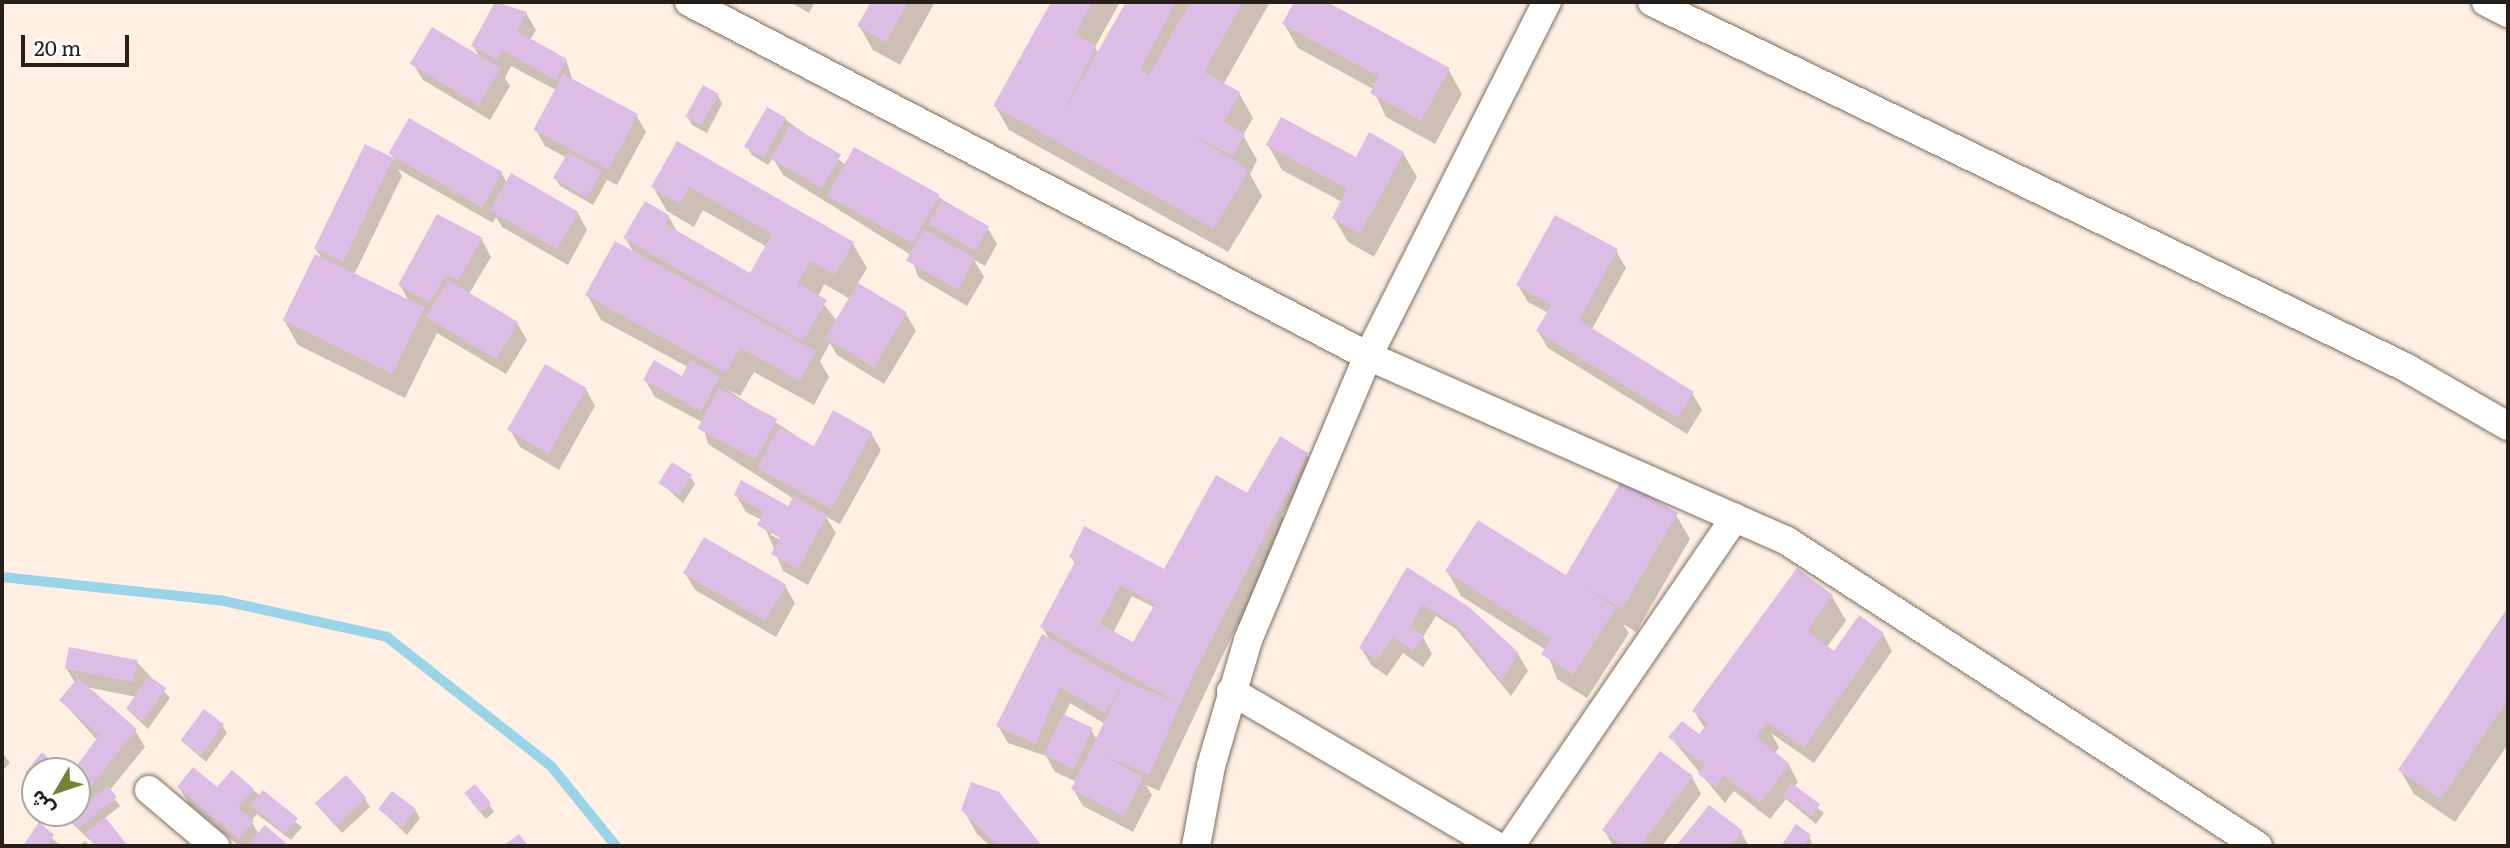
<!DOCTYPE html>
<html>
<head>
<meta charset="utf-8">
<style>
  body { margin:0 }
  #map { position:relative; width:2510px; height:848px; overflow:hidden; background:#fff0e3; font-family:Literata,"Noto Sans Arabic",serif }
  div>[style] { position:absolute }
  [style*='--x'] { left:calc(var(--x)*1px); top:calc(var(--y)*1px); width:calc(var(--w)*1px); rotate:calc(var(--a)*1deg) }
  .shadow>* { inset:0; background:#0003 }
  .stream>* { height:10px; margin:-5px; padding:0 5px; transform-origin:5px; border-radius:5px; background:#9ad4e9 }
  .building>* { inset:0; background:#ddbde6; transform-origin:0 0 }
  .roads { filter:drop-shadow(0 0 2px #7d6d5f) drop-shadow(0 0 2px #7d6d5f) }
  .minor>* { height:28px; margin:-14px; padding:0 14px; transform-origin:14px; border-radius:14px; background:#fff }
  span { translate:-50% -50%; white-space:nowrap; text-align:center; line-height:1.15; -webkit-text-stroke:5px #fff; paint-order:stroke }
  .frame { position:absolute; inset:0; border:4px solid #27201a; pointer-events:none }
  .north { position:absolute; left:21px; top:757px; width:70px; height:70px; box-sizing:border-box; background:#fff; border:2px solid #a9a6a3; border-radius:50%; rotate:231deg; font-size:19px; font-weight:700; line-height:28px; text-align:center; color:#27201a }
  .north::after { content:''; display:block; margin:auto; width:24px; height:32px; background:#708434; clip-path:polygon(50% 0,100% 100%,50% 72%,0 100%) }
  .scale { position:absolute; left:21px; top:35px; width:108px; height:32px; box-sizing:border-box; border:4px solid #27201a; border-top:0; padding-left:9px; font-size:21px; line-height:24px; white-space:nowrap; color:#27201a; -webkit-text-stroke:5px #fff; paint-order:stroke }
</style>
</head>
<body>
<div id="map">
  <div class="shadow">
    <i style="clip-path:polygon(497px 2px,526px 13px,536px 30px,530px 40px,566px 60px,573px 81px,636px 115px,646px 132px,617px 185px,607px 180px,593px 205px,560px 186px,555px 178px,567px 158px,545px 146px,535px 129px,556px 90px,511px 66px,505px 78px,510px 86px,490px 120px,423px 80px,413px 64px,480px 57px,473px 46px)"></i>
    <i style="clip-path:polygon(790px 2px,815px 2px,809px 13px)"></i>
    <i style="clip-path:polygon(873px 2px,935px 2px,900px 65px,873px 50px,859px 26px)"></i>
    <i style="clip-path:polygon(1053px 2px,1120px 2px,1095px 47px,1098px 53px,1128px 2px,1270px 2px,1223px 85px,1239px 93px,1253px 118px,1243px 135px,1257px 160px,1250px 174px,1262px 196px,1228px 252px,1009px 130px,995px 106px)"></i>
    <i style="clip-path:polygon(1296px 2px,1324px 2px,1448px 69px,1462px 94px,1435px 144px,1386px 117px,1373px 89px,1298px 48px,1284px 24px)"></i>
    <i style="clip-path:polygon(718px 95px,722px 104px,707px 133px,692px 125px,687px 116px)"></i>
    <i style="clip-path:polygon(785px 119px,846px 165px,937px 196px,987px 227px,997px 244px,985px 266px,974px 260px,984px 277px,967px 306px,918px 277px,911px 255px,783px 175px,773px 158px,768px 165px,752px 155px,747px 147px)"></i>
    <i style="clip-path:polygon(evenodd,678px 143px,853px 244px,867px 268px,857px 285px,906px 314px,916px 331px,884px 384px,837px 355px,830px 343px,820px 361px,829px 377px,814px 405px,754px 372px,740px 396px,725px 388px,814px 448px,871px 433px,881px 450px,840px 524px,826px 517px,836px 533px,808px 585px,783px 571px,762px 520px,746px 512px,736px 495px,789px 509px,794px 499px,708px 444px,702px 422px,655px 397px,645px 380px,682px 378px,688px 367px,601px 320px,587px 295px,634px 253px,625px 238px,669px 217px,678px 234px,751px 275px,767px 247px,703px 210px,694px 227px,667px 211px,653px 187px,678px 143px,824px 284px,850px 299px,837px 321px,818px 297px,824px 284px,678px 143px,771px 531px,787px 543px,771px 535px,771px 531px)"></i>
    <i style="clip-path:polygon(1268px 145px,1357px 159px,1403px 153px,1417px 177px,1374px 257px,1348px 242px,1334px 218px,1342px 202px,1282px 170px)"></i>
    <i style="clip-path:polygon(366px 146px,395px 160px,391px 154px,502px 174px,507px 183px,578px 213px,587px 230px,568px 265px,502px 227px,496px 217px,493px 223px,398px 169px,402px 176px,354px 275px,410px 303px,400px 285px,482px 240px,491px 257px,469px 294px,517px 323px,527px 340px,506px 374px,437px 333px,405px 398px,298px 345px,284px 320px,322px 259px,315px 248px)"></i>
    <i style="clip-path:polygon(1616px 251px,1626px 268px,1592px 329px,1692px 393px,1702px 410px,1687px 434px,1548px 348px,1538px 331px,1548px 313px,1528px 302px,1518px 285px)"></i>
    <i style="clip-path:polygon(586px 389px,595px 406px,559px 470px,520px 447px,510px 430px)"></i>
    <i style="clip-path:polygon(evenodd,1307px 454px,1312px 463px,1282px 516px,1294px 538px,1244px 629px,1237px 625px,1159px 791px,1146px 785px,1152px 795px,1133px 832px,1083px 806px,1073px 789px,1077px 782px,1055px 772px,1046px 756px,1008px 743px,998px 726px,1050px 640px,1042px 627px,1076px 565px,1071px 557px,1164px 571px,1248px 495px,1307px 454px,1132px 596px,1155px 608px,1134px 645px,1113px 633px,1132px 596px,1307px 454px,1070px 703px,1105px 724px,1097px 740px,1091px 730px,1064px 716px,1070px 703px)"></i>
    <i style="clip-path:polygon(690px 476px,695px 484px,683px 503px,661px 483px)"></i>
    <i style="clip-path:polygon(1676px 515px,1690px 539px,1636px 632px,1623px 624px,1629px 633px,1587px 698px,1557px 679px,1546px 650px,1461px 596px,1447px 571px,1566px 578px)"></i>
    <i style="clip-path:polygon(1408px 570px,1518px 654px,1528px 671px,1511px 696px,1456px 629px,1436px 616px,1423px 637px,1432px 654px,1423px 667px,1403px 653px,1387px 676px,1371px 665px,1361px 648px)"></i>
    <i style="clip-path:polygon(1797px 571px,1832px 596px,1846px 621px,1826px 648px,1835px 654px,1883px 634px,1892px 651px,1814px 763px,1771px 733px,1779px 747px,1774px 755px,1789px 765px,1798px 782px,1794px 787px,1824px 813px,1816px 824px,1786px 799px,1770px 819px,1734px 791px,1725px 803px,1671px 738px,1699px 737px,1705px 729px,1694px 711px)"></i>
    <i style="clip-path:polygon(685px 573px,785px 586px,795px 603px,776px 637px,695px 590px)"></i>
    <i style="clip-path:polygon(2508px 610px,2508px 744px,2455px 822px,2414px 794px,2400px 770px)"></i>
    <i style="clip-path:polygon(137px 662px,170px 698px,148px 729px,128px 710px,137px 697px,86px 687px,135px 730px,145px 747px,109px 791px,120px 806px,104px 819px,126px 846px,96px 846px,61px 813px,77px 813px,77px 771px,97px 740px,61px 700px,75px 683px,67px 669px)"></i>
    <i style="clip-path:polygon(222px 725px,227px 733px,206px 762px,183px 742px)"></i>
    <i style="clip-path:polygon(2px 752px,10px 763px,2px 771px)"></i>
    <i style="clip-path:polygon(1692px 777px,1701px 794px,1662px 846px,1613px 846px,1604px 830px)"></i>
    <i style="clip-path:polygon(179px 787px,253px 790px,302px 827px,291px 840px,257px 814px,251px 821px,259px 834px,265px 827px,286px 846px,239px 846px,189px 804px)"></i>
    <i style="clip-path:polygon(998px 794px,1040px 846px,990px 846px,977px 834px,963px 810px)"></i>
    <i style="clip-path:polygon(365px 799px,370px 807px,342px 833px,318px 804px)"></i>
    <i style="clip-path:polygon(471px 802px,489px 804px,494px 812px,486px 819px)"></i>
    <i style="clip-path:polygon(1709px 807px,1741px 832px,1749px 846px,1678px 846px)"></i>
    <i style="clip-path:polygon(380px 809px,415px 810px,420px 818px,407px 835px)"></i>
    <i style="clip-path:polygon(39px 825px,56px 842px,63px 846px,25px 846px)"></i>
    <i style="clip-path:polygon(1796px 827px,1809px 836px,1813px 846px,1783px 846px)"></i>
    <i style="clip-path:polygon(85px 841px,90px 846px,79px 846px)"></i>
  </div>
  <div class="stream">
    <i style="--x:2;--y:577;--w:218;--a:6.1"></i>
    <i style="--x:219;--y:600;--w:172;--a:12.4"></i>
    <i style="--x:387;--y:637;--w:209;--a:38.2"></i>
    <i style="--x:551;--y:766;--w:103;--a:50.9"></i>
  </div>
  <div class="building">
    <i style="clip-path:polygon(495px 2px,527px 12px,517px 31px,567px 59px,556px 80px,502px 50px,497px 60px,471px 46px)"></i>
    <i style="clip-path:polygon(871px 2px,908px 2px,886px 42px,857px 26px)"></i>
    <i style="clip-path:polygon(1051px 2px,1093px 2px,1075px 34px,1096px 46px,1061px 116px,1126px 2px,1176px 2px,1140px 70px,1149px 75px,1190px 2px,1243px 2px,1204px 72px,1240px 92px,1224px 122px,1245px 134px,1233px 156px,1186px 131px,1249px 170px,1214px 229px,993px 106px)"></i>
    <i style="clip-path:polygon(1294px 2px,1327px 2px,1450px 68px,1421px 121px,1370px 93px,1378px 76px,1282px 24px)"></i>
    <i style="left:432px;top:27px;width:80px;height:43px;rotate:31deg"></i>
    <i style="left:563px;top:74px;width:85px;height:63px;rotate:28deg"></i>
    <i style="left:703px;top:85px;width:18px;height:36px;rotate:29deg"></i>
    <i style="left:767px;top:107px;width:22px;height:46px;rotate:30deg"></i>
    <i style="clip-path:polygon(1281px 117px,1356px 157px,1369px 132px,1404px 152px,1360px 234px,1332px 218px,1347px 189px,1266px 145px)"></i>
    <i style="left:409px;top:118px;width:108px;height:41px;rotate:30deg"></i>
    <i style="left:790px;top:125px;width:59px;height:39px;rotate:30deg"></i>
    <i style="clip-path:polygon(677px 141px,854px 242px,835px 275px,810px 261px,798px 283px,827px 300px,803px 341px,623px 238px,645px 201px,670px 216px,665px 224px,750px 273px,772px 234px,689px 187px,679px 204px,651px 187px)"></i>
    <i style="left:365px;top:144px;width:32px;height:116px;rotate:26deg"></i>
    <i style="left:854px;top:147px;width:98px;height:56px;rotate:29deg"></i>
    <i style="left:568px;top:152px;width:39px;height:30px;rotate:30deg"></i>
    <i style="left:511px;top:173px;width:78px;height:43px;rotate:30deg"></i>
    <i style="left:942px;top:200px;width:54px;height:28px;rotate:29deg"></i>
    <i style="clip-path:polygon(437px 214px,483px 238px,458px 280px,446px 275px,429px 303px,398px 285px)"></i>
    <i style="clip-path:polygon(1555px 215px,1618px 249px,1579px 320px,1694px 392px,1677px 418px,1536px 331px,1551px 305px,1516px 285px)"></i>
    <i style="left:924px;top:229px;width:59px;height:36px;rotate:30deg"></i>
    <i style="clip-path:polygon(615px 241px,816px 351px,800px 381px,740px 348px,726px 373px,585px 295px)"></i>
    <i style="left:315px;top:254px;width:122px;height:74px;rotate:26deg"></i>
    <i style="left:448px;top:280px;width:82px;height:43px;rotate:31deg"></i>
    <i style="left:858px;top:283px;width:57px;height:64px;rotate:31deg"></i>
    <i style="clip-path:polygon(654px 360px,682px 376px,690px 360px,720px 376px,701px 411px,643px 380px)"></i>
    <i style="left:545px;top:364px;width:48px;height:76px;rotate:30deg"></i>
    <i style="left:719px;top:388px;width:66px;height:46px;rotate:28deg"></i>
    <i style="clip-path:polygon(833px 410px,872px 432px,831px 509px,757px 468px,779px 427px,814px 446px)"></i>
    <i style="clip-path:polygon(evenodd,1280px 436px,1308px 453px,1193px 675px,1149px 775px,1099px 753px,1143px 777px,1124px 816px,1071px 789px,1123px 684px,1105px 713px,1060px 687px,1035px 744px,996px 726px,1042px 634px,1124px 681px,1179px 703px,1040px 627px,1076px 560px,1069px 557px,1084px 526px,1164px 569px,1216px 475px,1247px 493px,1280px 436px,1120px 585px,1155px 604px,1133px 642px,1100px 624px,1120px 585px)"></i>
    <i style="left:672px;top:462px;width:24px;height:25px;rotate:33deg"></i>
    <i style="clip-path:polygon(741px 480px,788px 506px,794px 496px,827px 515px,798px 569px,771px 554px,780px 538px,757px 525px,764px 512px,734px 495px)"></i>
    <i style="clip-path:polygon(1622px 480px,1678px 513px,1622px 609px,1582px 585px,1616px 608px,1573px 675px,1541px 654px,1551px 639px,1445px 571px,1478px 520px,1566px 575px)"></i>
    <i style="left:704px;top:537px;width:95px;height:42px;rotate:30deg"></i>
    <i style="clip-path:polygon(1407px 567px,1469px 607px,1519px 653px,1501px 681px,1457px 626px,1423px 605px,1410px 626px,1424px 636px,1413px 651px,1393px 637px,1377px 660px,1359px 648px)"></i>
    <i style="clip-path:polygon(1797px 568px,1833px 595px,1807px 631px,1834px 651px,1859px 615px,1884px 633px,1804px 748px,1767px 722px,1756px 737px,1790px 764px,1760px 803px,1724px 776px,1715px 787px,1698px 774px,1704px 765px,1668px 737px,1682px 721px,1699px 734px,1708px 723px,1692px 711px)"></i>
    <i style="clip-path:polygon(2508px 607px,2508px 699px,2441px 799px,2398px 770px)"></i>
    <i style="left:69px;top:647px;width:70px;height:22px;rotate:11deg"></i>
    <i style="left:149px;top:676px;width:21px;height:40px;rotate:35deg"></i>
    <i style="clip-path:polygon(78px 678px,137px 729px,77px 803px,73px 771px,99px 735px,59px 700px)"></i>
    <i style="left:204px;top:709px;width:25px;height:39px;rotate:37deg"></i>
    <i style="left:1063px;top:714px;width:33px;height:45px;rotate:25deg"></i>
    <i style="clip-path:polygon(1660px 751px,1693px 776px,1640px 846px,1623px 846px,1602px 830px)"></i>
    <i style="clip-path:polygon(42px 752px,62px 771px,35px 771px,35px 782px,25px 773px)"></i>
    <i style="clip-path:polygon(193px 767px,217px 787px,232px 770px,254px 789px,238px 808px,254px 821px,239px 839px,177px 787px)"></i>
    <i style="left:346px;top:775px;width:31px;height:42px;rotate:48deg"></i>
    <i style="clip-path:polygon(971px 782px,999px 792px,1042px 846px,999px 846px,961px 810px)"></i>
    <i style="left:1791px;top:783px;width:36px;height:15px;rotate:36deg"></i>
    <i style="left:475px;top:784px;width:25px;height:14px;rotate:50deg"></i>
    <i style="left:108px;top:786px;width:14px;height:50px;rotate:51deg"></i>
    <i style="left:263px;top:790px;width:45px;height:20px;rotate:39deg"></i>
    <i style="left:392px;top:791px;width:30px;height:23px;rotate:37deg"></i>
    <i style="clip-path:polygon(1709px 805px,1743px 831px,1731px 846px,1676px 846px)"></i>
    <i style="clip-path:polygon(105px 817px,128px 846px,96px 846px,85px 833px)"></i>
    <i style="clip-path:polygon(39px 822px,54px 835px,46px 846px,23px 846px)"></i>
    <i style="clip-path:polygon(1796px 824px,1811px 835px,1803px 846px,1781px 846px)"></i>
    <i style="clip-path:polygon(265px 825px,289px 846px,248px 844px)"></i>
    <i style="clip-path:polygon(519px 834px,528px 846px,503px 846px)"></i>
  </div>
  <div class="roads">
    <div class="minor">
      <i style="--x:689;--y:2;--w:766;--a:27.54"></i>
      <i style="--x:1368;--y:356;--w:458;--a:23.8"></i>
      <i style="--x:1787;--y:541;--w:561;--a:32.93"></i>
      <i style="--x:1652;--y:2;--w:839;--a:25.86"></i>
      <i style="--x:2407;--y:368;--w:116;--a:29.9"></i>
      <i style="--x:2486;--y:2;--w:25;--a:27"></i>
      <i style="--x:1231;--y:691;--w:307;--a:30.3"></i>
      <i style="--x:149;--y:790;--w:87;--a:40.3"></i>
      <i style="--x:1196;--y:846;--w:81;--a:-79.4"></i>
      <i style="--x:1211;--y:766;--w:131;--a:-73.6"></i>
      <i style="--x:1248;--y:640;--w:308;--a:-67.1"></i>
      <i style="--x:1368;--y:356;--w:397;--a:-63.2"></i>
      <i style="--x:1510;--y:846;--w:398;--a:-55.6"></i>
    </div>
  </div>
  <div class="frame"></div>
  <div class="north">ش</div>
  <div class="scale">20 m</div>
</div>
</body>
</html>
